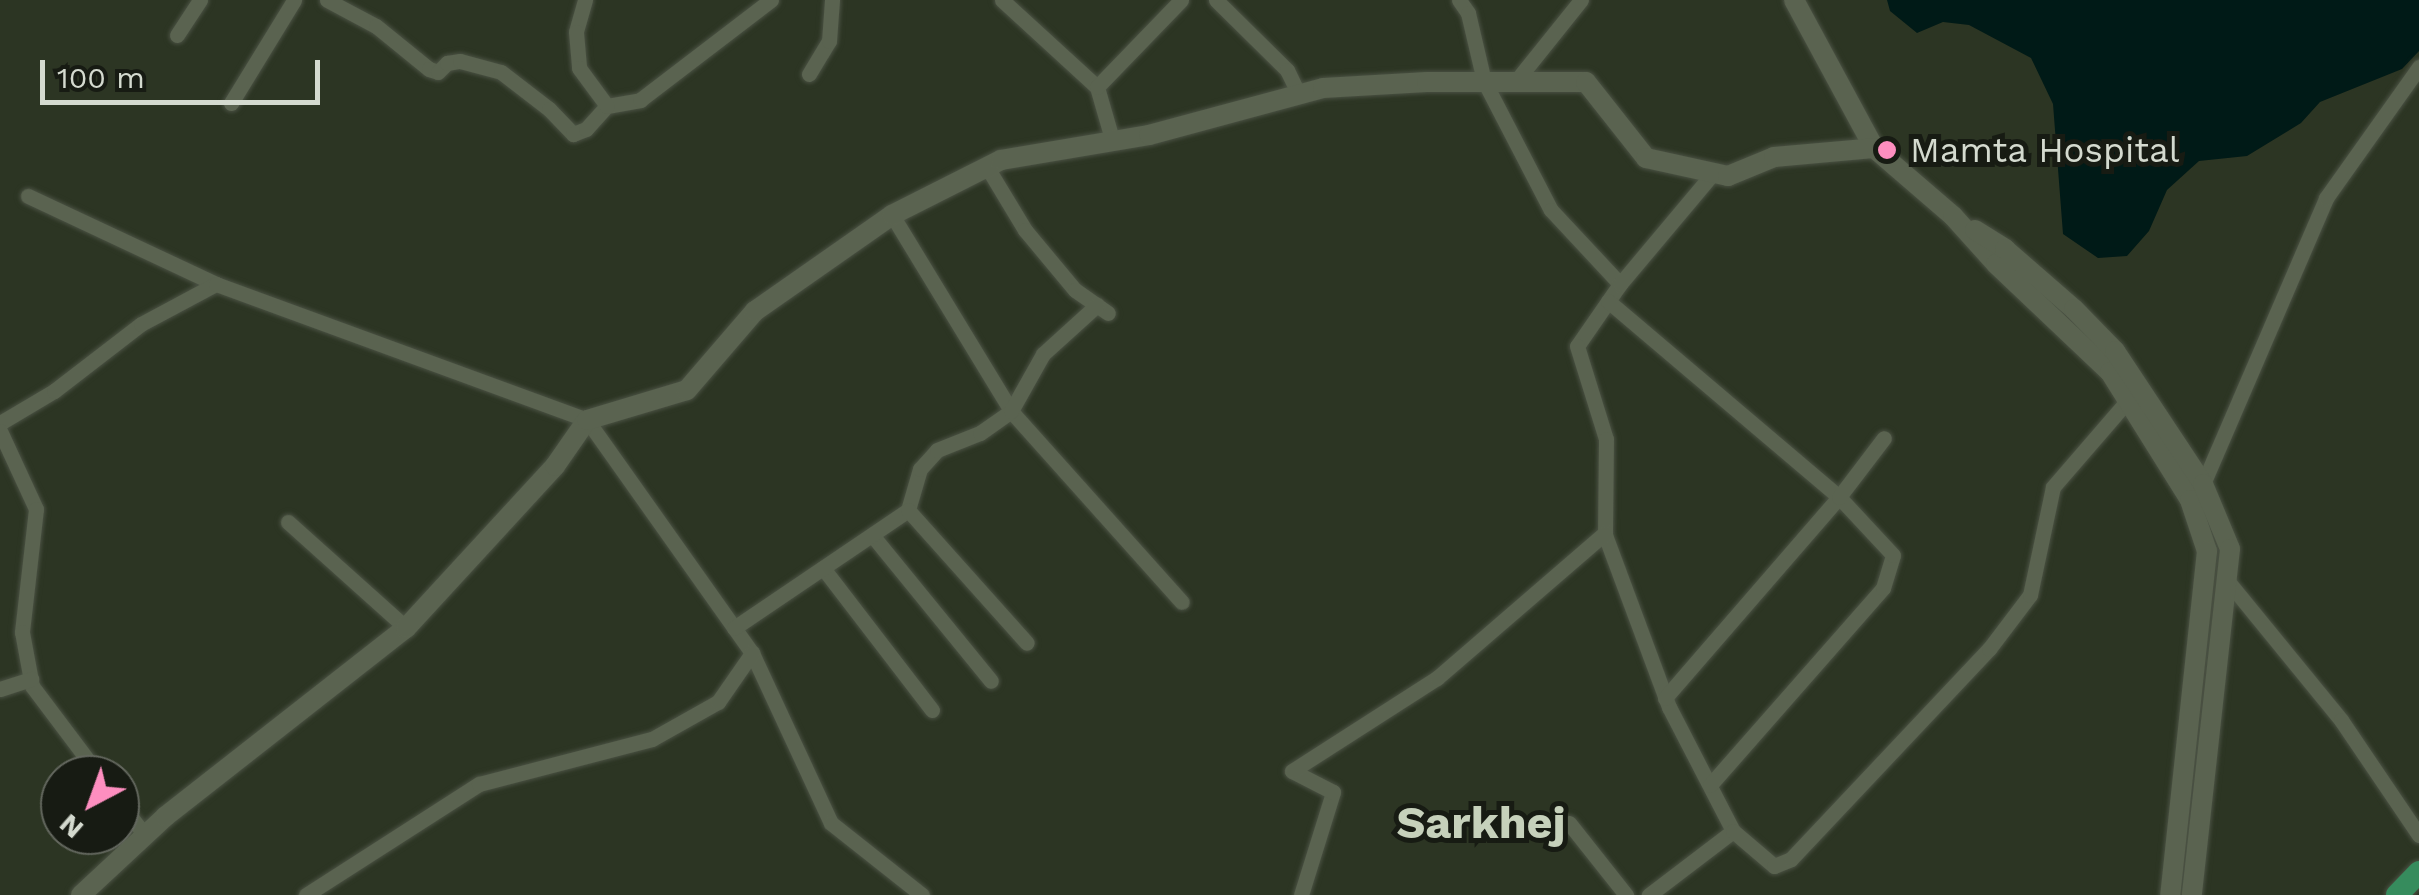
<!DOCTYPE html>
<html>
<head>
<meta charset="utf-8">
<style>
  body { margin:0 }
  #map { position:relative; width:2419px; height:895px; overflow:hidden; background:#2c3523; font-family:"Work Sans",sans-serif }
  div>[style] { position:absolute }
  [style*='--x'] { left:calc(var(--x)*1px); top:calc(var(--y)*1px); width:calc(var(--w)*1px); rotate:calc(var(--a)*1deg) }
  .water>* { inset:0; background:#001a17 }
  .roads { filter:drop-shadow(0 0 2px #4a5143) drop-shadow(0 0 2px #4a5143) }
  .street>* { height:15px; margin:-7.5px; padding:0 7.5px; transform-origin:7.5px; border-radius:7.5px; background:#5a6350 }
  .secondary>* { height:20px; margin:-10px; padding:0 10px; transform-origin:10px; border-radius:10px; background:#5a6350 }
  .primary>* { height:22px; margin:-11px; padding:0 11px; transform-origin:11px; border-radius:11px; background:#368c5d }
  .dots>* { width:28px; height:28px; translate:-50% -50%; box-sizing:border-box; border:5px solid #171b13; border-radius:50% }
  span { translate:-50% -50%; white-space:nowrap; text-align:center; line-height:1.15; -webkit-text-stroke:10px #171b13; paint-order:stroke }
  .poi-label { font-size:35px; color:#d4dacf }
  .left { translate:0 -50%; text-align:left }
  .district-label { font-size:45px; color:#c6d1bb; font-weight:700 }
  .north { position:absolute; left:40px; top:755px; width:100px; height:100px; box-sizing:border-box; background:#171b13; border:2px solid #63675e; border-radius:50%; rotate:221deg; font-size:28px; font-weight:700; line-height:40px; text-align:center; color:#d4dacf }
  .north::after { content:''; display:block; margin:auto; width:35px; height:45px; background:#fd8ebf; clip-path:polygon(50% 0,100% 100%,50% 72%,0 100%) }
  .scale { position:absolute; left:40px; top:60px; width:280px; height:45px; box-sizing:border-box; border:5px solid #d4dacf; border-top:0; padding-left:12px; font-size:30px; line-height:35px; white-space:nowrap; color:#d4dacf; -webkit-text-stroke:8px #171b13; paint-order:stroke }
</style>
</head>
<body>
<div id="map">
  <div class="water">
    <i style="clip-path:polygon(1887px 0,2419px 0,2419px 51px,2402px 69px,2320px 102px,2301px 123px,2247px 156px,2199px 161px,2167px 190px,2149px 231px,2127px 256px,2098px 258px,2063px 234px,2053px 104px,2031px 58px,1969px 25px,1943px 22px,1917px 33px,1890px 11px)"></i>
  </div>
  <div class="roads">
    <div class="street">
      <i style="--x:327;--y:0;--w:55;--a:28"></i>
      <i style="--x:376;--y:26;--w:68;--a:39.1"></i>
      <i style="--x:429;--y:69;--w:9;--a:18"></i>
      <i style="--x:438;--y:72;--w:13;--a:-45"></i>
      <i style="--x:447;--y:63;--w:13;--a:-9"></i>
      <i style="--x:460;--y:61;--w:42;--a:15"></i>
      <i style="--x:501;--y:72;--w:61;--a:37.6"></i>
      <i style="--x:549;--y:109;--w:35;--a:46"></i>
      <i style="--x:573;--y:134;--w:14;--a:-21"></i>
      <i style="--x:586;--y:129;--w:31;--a:-48"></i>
      <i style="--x:607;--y:106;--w:34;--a:-10"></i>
      <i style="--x:640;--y:100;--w:165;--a:-37.4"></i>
      <i style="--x:585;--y:0;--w:33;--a:106"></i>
      <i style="--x:576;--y:32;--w:36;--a:85"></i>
      <i style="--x:579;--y:68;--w:47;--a:53.6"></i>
      <i style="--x:1002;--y:0;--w:129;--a:42.5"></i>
      <i style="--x:1097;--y:87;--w:54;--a:73.9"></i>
      <i style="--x:1216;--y:0;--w:100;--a:44.6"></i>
      <i style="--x:1287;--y:70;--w:28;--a:64"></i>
      <i style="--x:1459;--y:0;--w:16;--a:55"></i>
      <i style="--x:1468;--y:13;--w:70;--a:76.8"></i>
      <i style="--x:1484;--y:81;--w:145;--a:62.6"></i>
      <i style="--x:1551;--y:210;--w:101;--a:47"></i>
      <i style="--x:1620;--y:284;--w:75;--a:124.7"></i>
      <i style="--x:1577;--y:346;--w:97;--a:72.7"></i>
      <i style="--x:1606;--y:439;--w:96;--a:90.6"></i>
      <i style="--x:1605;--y:535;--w:184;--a:69.6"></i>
      <i style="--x:1669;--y:707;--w:140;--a:62.7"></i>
      <i style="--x:1733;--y:831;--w:106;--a:142.7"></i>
      <i style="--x:177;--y:35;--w:42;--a:-56.7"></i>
      <i style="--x:809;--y:74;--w:39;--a:-59"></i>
      <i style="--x:829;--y:41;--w:41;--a:-85.8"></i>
      <i style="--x:1516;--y:81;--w:104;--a:-51.3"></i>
      <i style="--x:1097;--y:87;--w:121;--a:-46"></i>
      <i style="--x:231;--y:103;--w:121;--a:-58.5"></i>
      <i style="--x:987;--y:167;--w:74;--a:58.9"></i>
      <i style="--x:1025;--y:230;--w:78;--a:50.2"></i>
      <i style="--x:1075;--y:290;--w:40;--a:34.9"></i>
      <i style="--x:28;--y:196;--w:208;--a:25.1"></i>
      <i style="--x:892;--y:215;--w:229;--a:58.7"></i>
      <i style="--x:1011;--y:411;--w:256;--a:48.2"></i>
      <i style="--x:1620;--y:284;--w:145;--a:-50"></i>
      <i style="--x:1608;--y:301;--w:303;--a:40.3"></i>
      <i style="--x:1839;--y:497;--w:266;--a:130.9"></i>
      <i style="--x:0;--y:423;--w:63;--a:-30.7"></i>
      <i style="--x:54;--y:391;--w:110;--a:-37.6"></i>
      <i style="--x:141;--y:324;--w:85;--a:-28.1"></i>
      <i style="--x:216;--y:284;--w:395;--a:20.1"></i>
      <i style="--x:587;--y:420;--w:286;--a:54.7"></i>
      <i style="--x:752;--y:653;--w:187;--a:65.1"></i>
      <i style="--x:831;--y:823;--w:116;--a:38.4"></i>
      <i style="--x:0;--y:431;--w:86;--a:65.2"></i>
      <i style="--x:36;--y:509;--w:124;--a:96.5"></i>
      <i style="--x:22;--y:632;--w:55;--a:79.5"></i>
      <i style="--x:32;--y:686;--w:111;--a:53"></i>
      <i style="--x:2203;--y:484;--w:311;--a:-66.7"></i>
      <i style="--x:2326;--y:198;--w:161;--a:-54.6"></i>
      <i style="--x:908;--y:510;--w:43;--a:-73.7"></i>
      <i style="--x:920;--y:469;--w:25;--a:-48"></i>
      <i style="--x:937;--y:450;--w:46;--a:-21.6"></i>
      <i style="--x:980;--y:433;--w:38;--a:-35"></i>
      <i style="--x:1011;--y:411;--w:65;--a:-60.7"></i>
      <i style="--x:1043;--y:354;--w:73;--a:-42.2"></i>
      <i style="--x:288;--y:522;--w:159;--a:41.9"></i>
      <i style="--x:872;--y:535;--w:188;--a:50.8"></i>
      <i style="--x:823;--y:568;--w:179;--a:52.5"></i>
      <i style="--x:2226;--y:579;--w:182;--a:50.8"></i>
      <i style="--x:2341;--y:720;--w:139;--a:55.9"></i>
      <i style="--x:734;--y:628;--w:210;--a:-34.1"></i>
      <i style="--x:908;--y:510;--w:178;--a:48.2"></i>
      <i style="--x:0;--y:689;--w:33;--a:-18"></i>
      <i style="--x:1710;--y:785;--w:262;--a:-48.7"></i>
      <i style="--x:1883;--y:588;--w:34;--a:-73"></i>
      <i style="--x:1893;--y:555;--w:79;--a:-133"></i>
      <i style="--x:1839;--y:497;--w:74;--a:-52.7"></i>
      <i style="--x:120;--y:803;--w:41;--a:52"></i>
      <i style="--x:1569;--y:823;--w:92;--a:51.6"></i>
      <i style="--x:1733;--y:831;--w:54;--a:40.5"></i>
      <i style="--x:1774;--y:866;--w:18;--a:-22"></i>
      <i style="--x:1791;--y:859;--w:289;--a:-46.7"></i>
      <i style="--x:1989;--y:649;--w:68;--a:-52.8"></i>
      <i style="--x:2030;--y:595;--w:110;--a:-78"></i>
      <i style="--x:2053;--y:487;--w:116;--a:-49.2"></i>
      <i style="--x:306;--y:895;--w:206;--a:-32.7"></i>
      <i style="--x:479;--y:784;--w:179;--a:-14.6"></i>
      <i style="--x:652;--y:739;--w:76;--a:-29.3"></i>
      <i style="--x:718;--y:702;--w:60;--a:-55.2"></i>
      <i style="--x:1301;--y:895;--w:108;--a:-72.7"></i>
      <i style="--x:1333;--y:792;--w:46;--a:-152.9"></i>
      <i style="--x:1292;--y:771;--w:172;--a:-32.7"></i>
      <i style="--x:1437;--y:678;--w:222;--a:-40.8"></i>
    </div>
    <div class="secondary">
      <i style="--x:1794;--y:0;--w:168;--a:61.6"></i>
      <i style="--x:1874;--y:148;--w:104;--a:40.7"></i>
      <i style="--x:1953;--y:216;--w:64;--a:48.1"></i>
      <i style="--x:1996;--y:264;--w:157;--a:43.5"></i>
      <i style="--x:2110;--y:372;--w:151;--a:58"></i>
      <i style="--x:2190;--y:500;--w:54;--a:71.6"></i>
      <i style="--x:2207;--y:551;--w:346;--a:96.1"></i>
      <i style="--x:1975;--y:230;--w:36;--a:32"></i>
      <i style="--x:2005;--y:249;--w:91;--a:41"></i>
      <i style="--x:2074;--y:309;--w:59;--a:45.7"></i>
      <i style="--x:2115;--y:351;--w:159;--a:56.5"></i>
      <i style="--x:2203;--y:484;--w:70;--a:67.4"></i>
      <i style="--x:2230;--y:549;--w:348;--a:96.3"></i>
      <i style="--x:81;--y:895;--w:116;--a:-42.9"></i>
      <i style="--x:166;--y:816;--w:305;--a:-38.1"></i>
      <i style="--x:406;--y:628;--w:220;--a:-47.4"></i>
      <i style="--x:555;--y:466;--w:56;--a:-55.2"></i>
      <i style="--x:587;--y:420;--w:104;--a:-16.7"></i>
      <i style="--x:687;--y:390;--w:104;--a:-49.3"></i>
      <i style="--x:755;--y:311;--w:167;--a:-35"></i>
      <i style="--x:892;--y:215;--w:122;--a:-26.8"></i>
      <i style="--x:1001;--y:160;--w:150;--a:-9.6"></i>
      <i style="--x:1149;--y:135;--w:180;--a:-15.1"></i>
      <i style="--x:1323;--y:88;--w:104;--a:-3.3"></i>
      <i style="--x:1427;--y:82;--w:159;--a:0"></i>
      <i style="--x:1586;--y:82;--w:97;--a:51.7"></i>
      <i style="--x:1646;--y:158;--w:84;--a:12.4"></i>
      <i style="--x:1728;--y:176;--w:50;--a:-22.4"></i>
      <i style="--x:1774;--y:157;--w:100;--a:-5.1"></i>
    </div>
    <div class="primary">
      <i style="--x:2397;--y:895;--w:32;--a:-46"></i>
    </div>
  </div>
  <div class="dots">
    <i style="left:1887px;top:150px;background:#fd8ebf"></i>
  </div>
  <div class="poi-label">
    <span class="left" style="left:1910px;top:150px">Mamta Hospital</span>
  </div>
  <div class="district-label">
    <span style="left:1481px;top:823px">Sarkhej</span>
  </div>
  <div class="north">N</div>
  <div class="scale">100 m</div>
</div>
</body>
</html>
